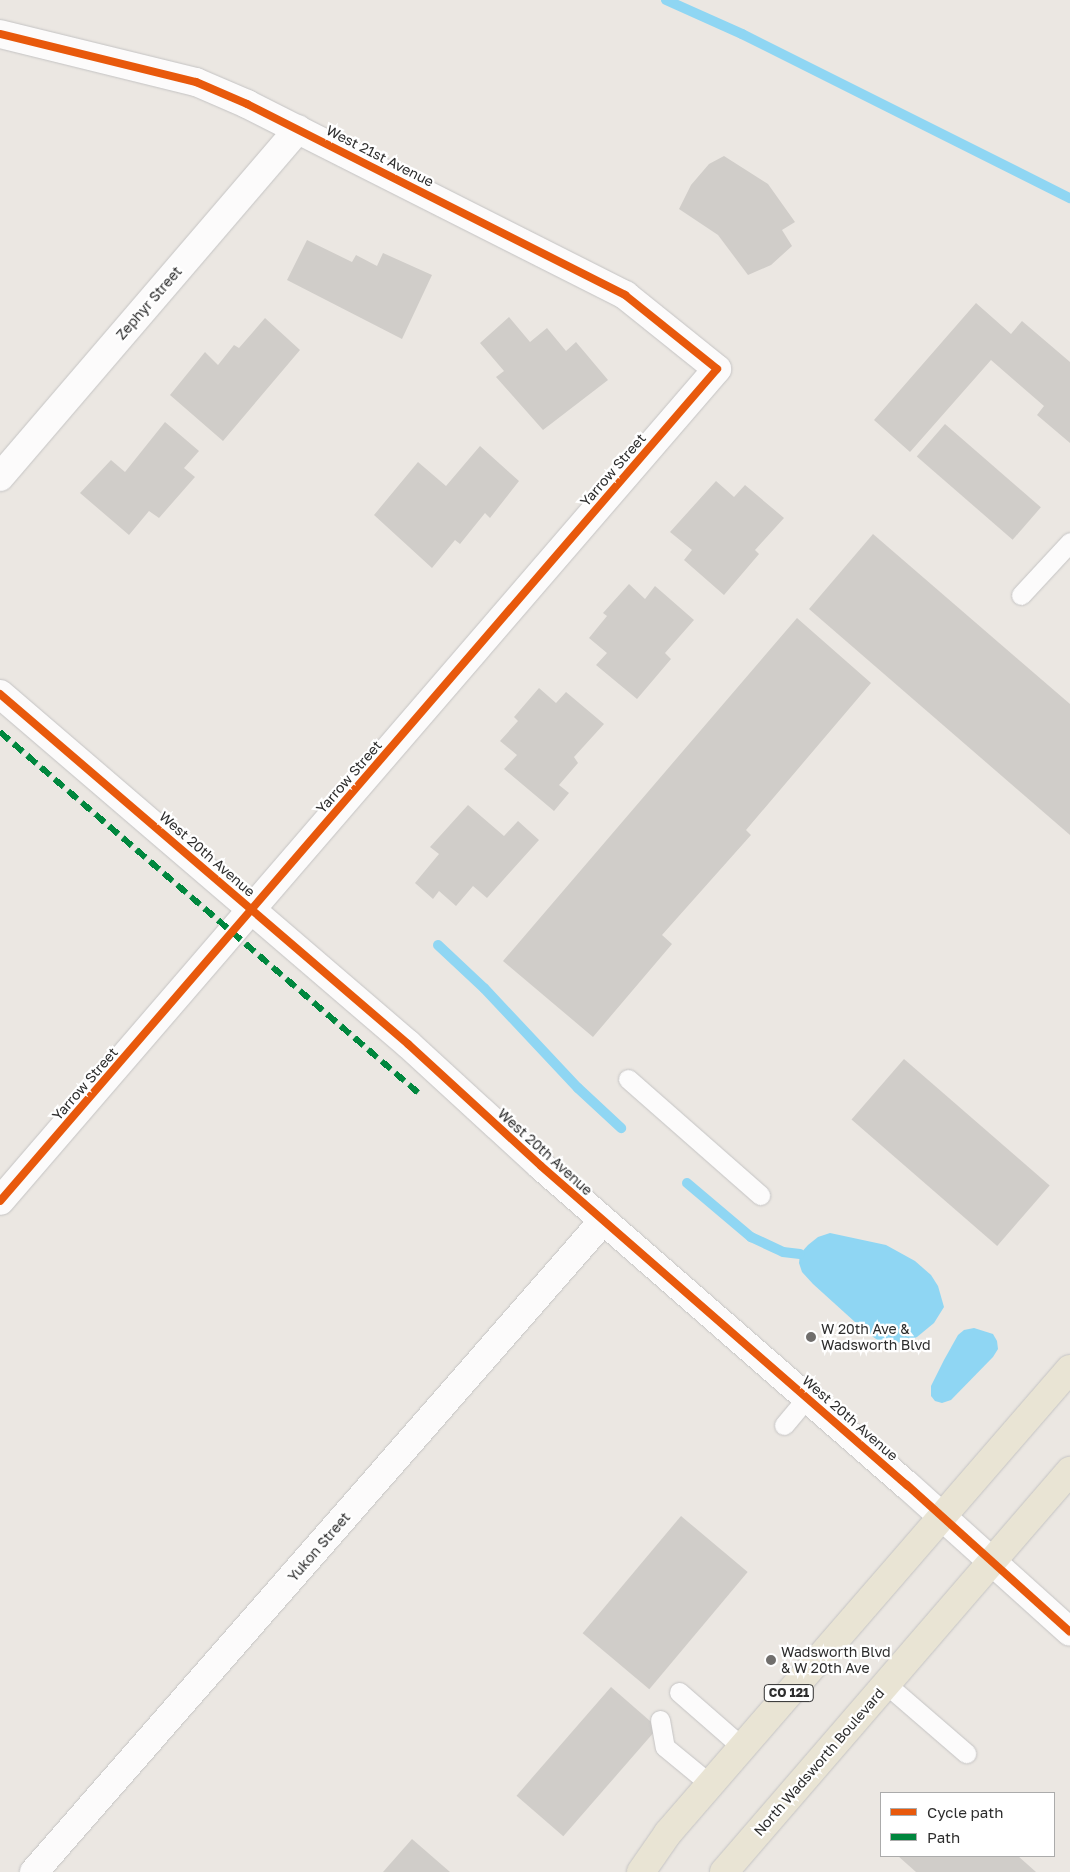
<!DOCTYPE html>
<html>
<head>
<meta charset="utf-8">
<style>
  body { margin:0 }
  #map { position:relative; width:1070px; height:1872px; overflow:hidden; background:#ebe7e2; font-family:"Golos Text",sans-serif }
  div>[style] { position:absolute }
  [style*='--x'] { left:calc(var(--x)*1px); top:calc(var(--y)*1px); width:calc(var(--w)*1px); rotate:calc(var(--a)*1deg) }
  .water>* { inset:0; background:#8fd6f3 }
  .stream>* { height:10px; margin:-5px; padding:0 5px; transform-origin:5px; border-radius:5px; background:#8fd6f3 }
  .building>* { inset:0; background:#d0cdc9; transform-origin:0 0 }
  .roads { filter:drop-shadow(0 0 1px #c4c3c3) drop-shadow(0 0 1px #c4c3c3) }
  .lane>* { height:19px; margin:-9.5px; padding:0 9.5px; transform-origin:9.5px; border-radius:9.5px; background:#fcfbfb }
  .street>* { height:28px; margin:-14px; padding:0 14px; transform-origin:14px; border-radius:14px; background:#fcfbfb }
  .secondary>* { height:28px; margin:-14px; padding:0 14px; transform-origin:14px; border-radius:14px; background:#fcfbfb }
  .primary>* { height:28px; margin:-14px; padding:0 14px; transform-origin:14px; border-radius:14px; background:#e9e4d4 }
  .quiet>* { height:6px; margin-top:-3px; transform-origin:0; background:repeating-linear-gradient(90deg,#00873e 0 12px,transparent 0 18px) }
  .cycleway>* { height:8px; margin:-4px; padding:0 4px; transform-origin:4px; border-radius:4px; background:#e8590c }
  .dots>* { width:14px; height:14px; translate:-50% -50%; box-sizing:border-box; border:2px solid #fff; border-radius:50% }
  span { translate:-50% -50%; white-space:nowrap; text-align:center; line-height:1.15; -webkit-text-stroke:4.5px #fff; paint-order:stroke }
  .shield-label span { padding:1px 4px; background:#fff; border:1px solid; border-radius:4px; -webkit-text-stroke-width:0 }
  .shield-label { font-size:12px; color:#2d2d2d; font-weight:700 }
  .street-label { font-size:14px; color:#2d2d2d }
  .poi-label { font-size:14px; color:#2d2d2d }
  .left { translate:0 -50%; text-align:left }
  .legend { position:absolute; left:880px; top:1792px; width:175px; height:65px; box-sizing:border-box; background:#fff; border:1px solid #ababab; margin:0; padding:6px 9px; list-style:none; font-size:15px; color:#2d2d2d }
  .legend li { display:flex; align-items:center; gap:10px; height:25px }
  .legend b { width:25px; border:1px solid #ababab }
</style>
</head>
<body>
<div id="map">
  <div class="water">
    <i style="clip-path:polygon(830px 1233px,886px 1245px,915px 1261px,931px 1275px,938px 1286px,944px 1307px,934px 1323px,917px 1337px,904px 1342px,891px 1343px,879px 1341px,866px 1332px,813px 1284px,802px 1272px,799px 1263px,800px 1254px,808px 1245px,818px 1237px)"></i>
    <i style="clip-path:polygon(974px 1328px,993px 1334px,997px 1341px,998px 1349px,993px 1357px,951px 1400px,942px 1403px,935px 1401px,931px 1396px,931px 1386px,944px 1360px,958px 1335px,964px 1330px)"></i>
  </div>
  <div class="stream">
    <i style="--x:666;--y:0;--w:83;--a:24.1"></i>
    <i style="--x:742;--y:34;--w:367;--a:26.6"></i>
    <i style="--x:438;--y:945;--w:63;--a:43.1"></i>
    <i style="--x:484;--y:988;--w:137;--a:46.8"></i>
    <i style="--x:578;--y:1088;--w:59;--a:42.9"></i>
    <i style="--x:687;--y:1183;--w:84;--a:40.2"></i>
    <i style="--x:751;--y:1237;--w:35;--a:25"></i>
    <i style="--x:783;--y:1252;--w:17;--a:7"></i>
  </div>
  <div class="building">
    <i style="clip-path:polygon(724px 156px,768px 184px,795px 222px,782px 230px,792px 246px,771px 265px,748px 275px,718px 235px,679px 209px,691px 185px,709px 164px)"></i>
    <i style="clip-path:polygon(307px 240px,352px 262px,356px 255px,377px 266px,383px 253px,432px 275px,402px 339px,287px 280px)"></i>
    <i style="clip-path:polygon(976px 303px,1011px 334px,1022px 321px,1070px 362px,1070px 443px,1037px 415px,1044px 406px,991px 360px,910px 452px,874px 420px)"></i>
    <i style="clip-path:polygon(509px 317px,530px 342px,547px 328px,566px 351px,576px 342px,608px 380px,543px 430px,496px 377px,504px 371px,480px 343px)"></i>
    <i style="clip-path:polygon(265px 318px,300px 350px,223px 441px,170px 395px,205px 352px,218px 365px,234px 345px,239px 348px)"></i>
    <i style="clip-path:polygon(165px 422px,199px 451px,184px 468px,195px 477px,159px 518px,149px 511px,129px 535px,80px 493px,111px 460px,125px 472px)"></i>
    <i style="left:945px;top:424px;width:127px;height:43px;rotate:41deg"></i>
    <i style="clip-path:polygon(480px 446px,519px 481px,490px 518px,485px 513px,460px 544px,455px 540px,432px 568px,374px 515px,418px 462px,446px 486px)"></i>
    <i style="clip-path:polygon(716px 481px,734px 497px,745px 485px,784px 518px,755px 550px,759px 554px,724px 595px,684px 560px,692px 550px,670px 532px)"></i>
    <i style="clip-path:polygon(873px 534px,1070px 704px,1070px 835px,809px 609px)"></i>
    <i style="clip-path:polygon(629px 584px,645px 599px,655px 586px,694px 620px,665px 653px,671px 659px,637px 699px,596px 665px,607px 653px,589px 638px,607px 616px,603px 613px)"></i>
    <i style="clip-path:polygon(797px 618px,871px 683px,746px 830px,751px 835px,662px 935px,672px 944px,593px 1037px,503px 961px)"></i>
    <i style="clip-path:polygon(539px 688px,556px 703px,566px 692px,604px 724px,574px 757px,578px 763px,559px 785px,569px 793px,554px 811px,504px 769px,517px 755px,500px 741px,518px 721px,514px 717px)"></i>
    <i style="clip-path:polygon(468px 805px,504px 836px,518px 821px,539px 840px,487px 898px,473px 886px,456px 906px,439px 891px,433px 899px,415px 883px,439px 854px,430px 847px)"></i>
    <i style="left:904px;top:1059px;width:193px;height:80px;rotate:41deg"></i>
    <i style="left:681px;top:1516px;width:87px;height:153px;rotate:40deg"></i>
    <i style="left:611px;top:1687px;width:62px;height:144px;rotate:41deg"></i>
    <i style="clip-path:polygon(412px 1839px,450px 1872px,383px 1872px)"></i>
    <i style="clip-path:polygon(898px 1856px,1018px 1856px,1036px 1872px,916px 1872px)"></i>
  </div>
  <div class="roads">
    <div class="lane">
      <i style="--x:1021;--y:595;--w:72;--a:-47.2"></i>
      <i style="--x:628;--y:1079;--w:176;--a:41.3"></i>
      <i style="--x:784;--y:1425;--w:35;--a:-50"></i>
      <i style="--x:886;--y:1684;--w:106;--a:40.8"></i>
      <i style="--x:679;--y:1692;--w:84;--a:41.1"></i>
      <i style="--x:660;--y:1720;--w:27;--a:80"></i>
      <i style="--x:665;--y:1747;--w:58;--a:39.4"></i>
    </div>
    <div class="street">
      <i style="--x:0;--y:34;--w:202;--a:13.8"></i>
      <i style="--x:196;--y:82;--w:56;--a:23.3"></i>
      <i style="--x:247;--y:104;--w:424;--a:26.8"></i>
      <i style="--x:625;--y:295;--w:118;--a:38.8"></i>
      <i style="--x:717;--y:369;--w:1098;--a:130.75"></i>
      <i style="--x:0;--y:477;--w:458;--a:-49.4"></i>
      <i style="--x:34;--y:1872;--w:865;--a:-48.85"></i>
    </div>
    <div class="secondary">
      <i style="--x:0;--y:694;--w:538;--a:40.62"></i>
      <i style="--x:408;--y:1044;--w:180;--a:42.5"></i>
      <i style="--x:541;--y:1166;--w:486;--a:41.1"></i>
      <i style="--x:907;--y:1485;--w:219;--a:42"></i>
    </div>
    <div class="primary">
      <i style="--x:641;--y:1872;--w:47;--a:-55.3"></i>
      <i style="--x:668;--y:1833;--w:614;--a:-49.1"></i>
      <i style="--x:724;--y:1872;--w:530;--a:-49.21"></i>
    </div>
  </div>
  <div class="quiet">
    <i style="--x:0;--y:732;--w:557;--a:40.78"></i>
  </div>
  <div class="cycleway">
    <i style="--x:0;--y:34;--w:202;--a:13.8"></i>
    <i style="--x:196;--y:82;--w:56;--a:23.3"></i>
    <i style="--x:247;--y:104;--w:424;--a:26.8"></i>
    <i style="--x:625;--y:295;--w:118;--a:38.8"></i>
    <i style="--x:717;--y:369;--w:1098;--a:130.75"></i>
    <i style="--x:0;--y:694;--w:538;--a:40.62"></i>
    <i style="--x:408;--y:1044;--w:180;--a:42.5"></i>
    <i style="--x:541;--y:1166;--w:486;--a:41.1"></i>
    <i style="--x:907;--y:1485;--w:219;--a:42"></i>
  </div>
  <div class="dots">
    <i style="left:811px;top:1337px;background:#706e6c"></i>
    <i style="left:771px;top:1660px;background:#706e6c"></i>
  </div>
  <div class="shield-label">
    <span style="left:789px;top:1693px">CO 121</span>
  </div>
  <div class="street-label">
    <span style="left:380px;top:156px;rotate:27deg">West 21st Avenue</span>
    <span style="left:149px;top:303px;rotate:-49deg">Zephyr Street</span>
    <span style="left:613px;top:470px;rotate:-49deg">Yarrow Street</span>
    <span style="left:349px;top:777px;rotate:-49deg">Yarrow Street</span>
    <span style="left:207px;top:854px;rotate:41deg">West 20th Avenue</span>
    <span style="left:85px;top:1084px;rotate:-49deg">Yarrow Street</span>
    <span style="left:545px;top:1152px;rotate:42deg">West 20th Avenue</span>
    <span style="left:850px;top:1418px;rotate:41deg">West 20th Avenue</span>
    <span style="left:319px;top:1547px;rotate:-49deg">Yukon Street</span>
    <span style="left:819px;top:1762px;rotate:-49deg">North Wadsworth Boulevard</span>
  </div>
  <div class="poi-label">
    <span class="left" style="left:821px;top:1337px">W 20th Ave &amp;<br>Wadsworth Blvd</span>
    <span class="left" style="left:781px;top:1660px">Wadsworth Blvd<br>&amp; W 20th Ave</span>
  </div>
  <ul class="legend">
  <li><b style="height:6px;background:#e8590c"></b>Cycle path</li>
  <li><b style="height:6px;background:#00873e"></b>Path</li>
  </ul>
</div>
</body>
</html>
